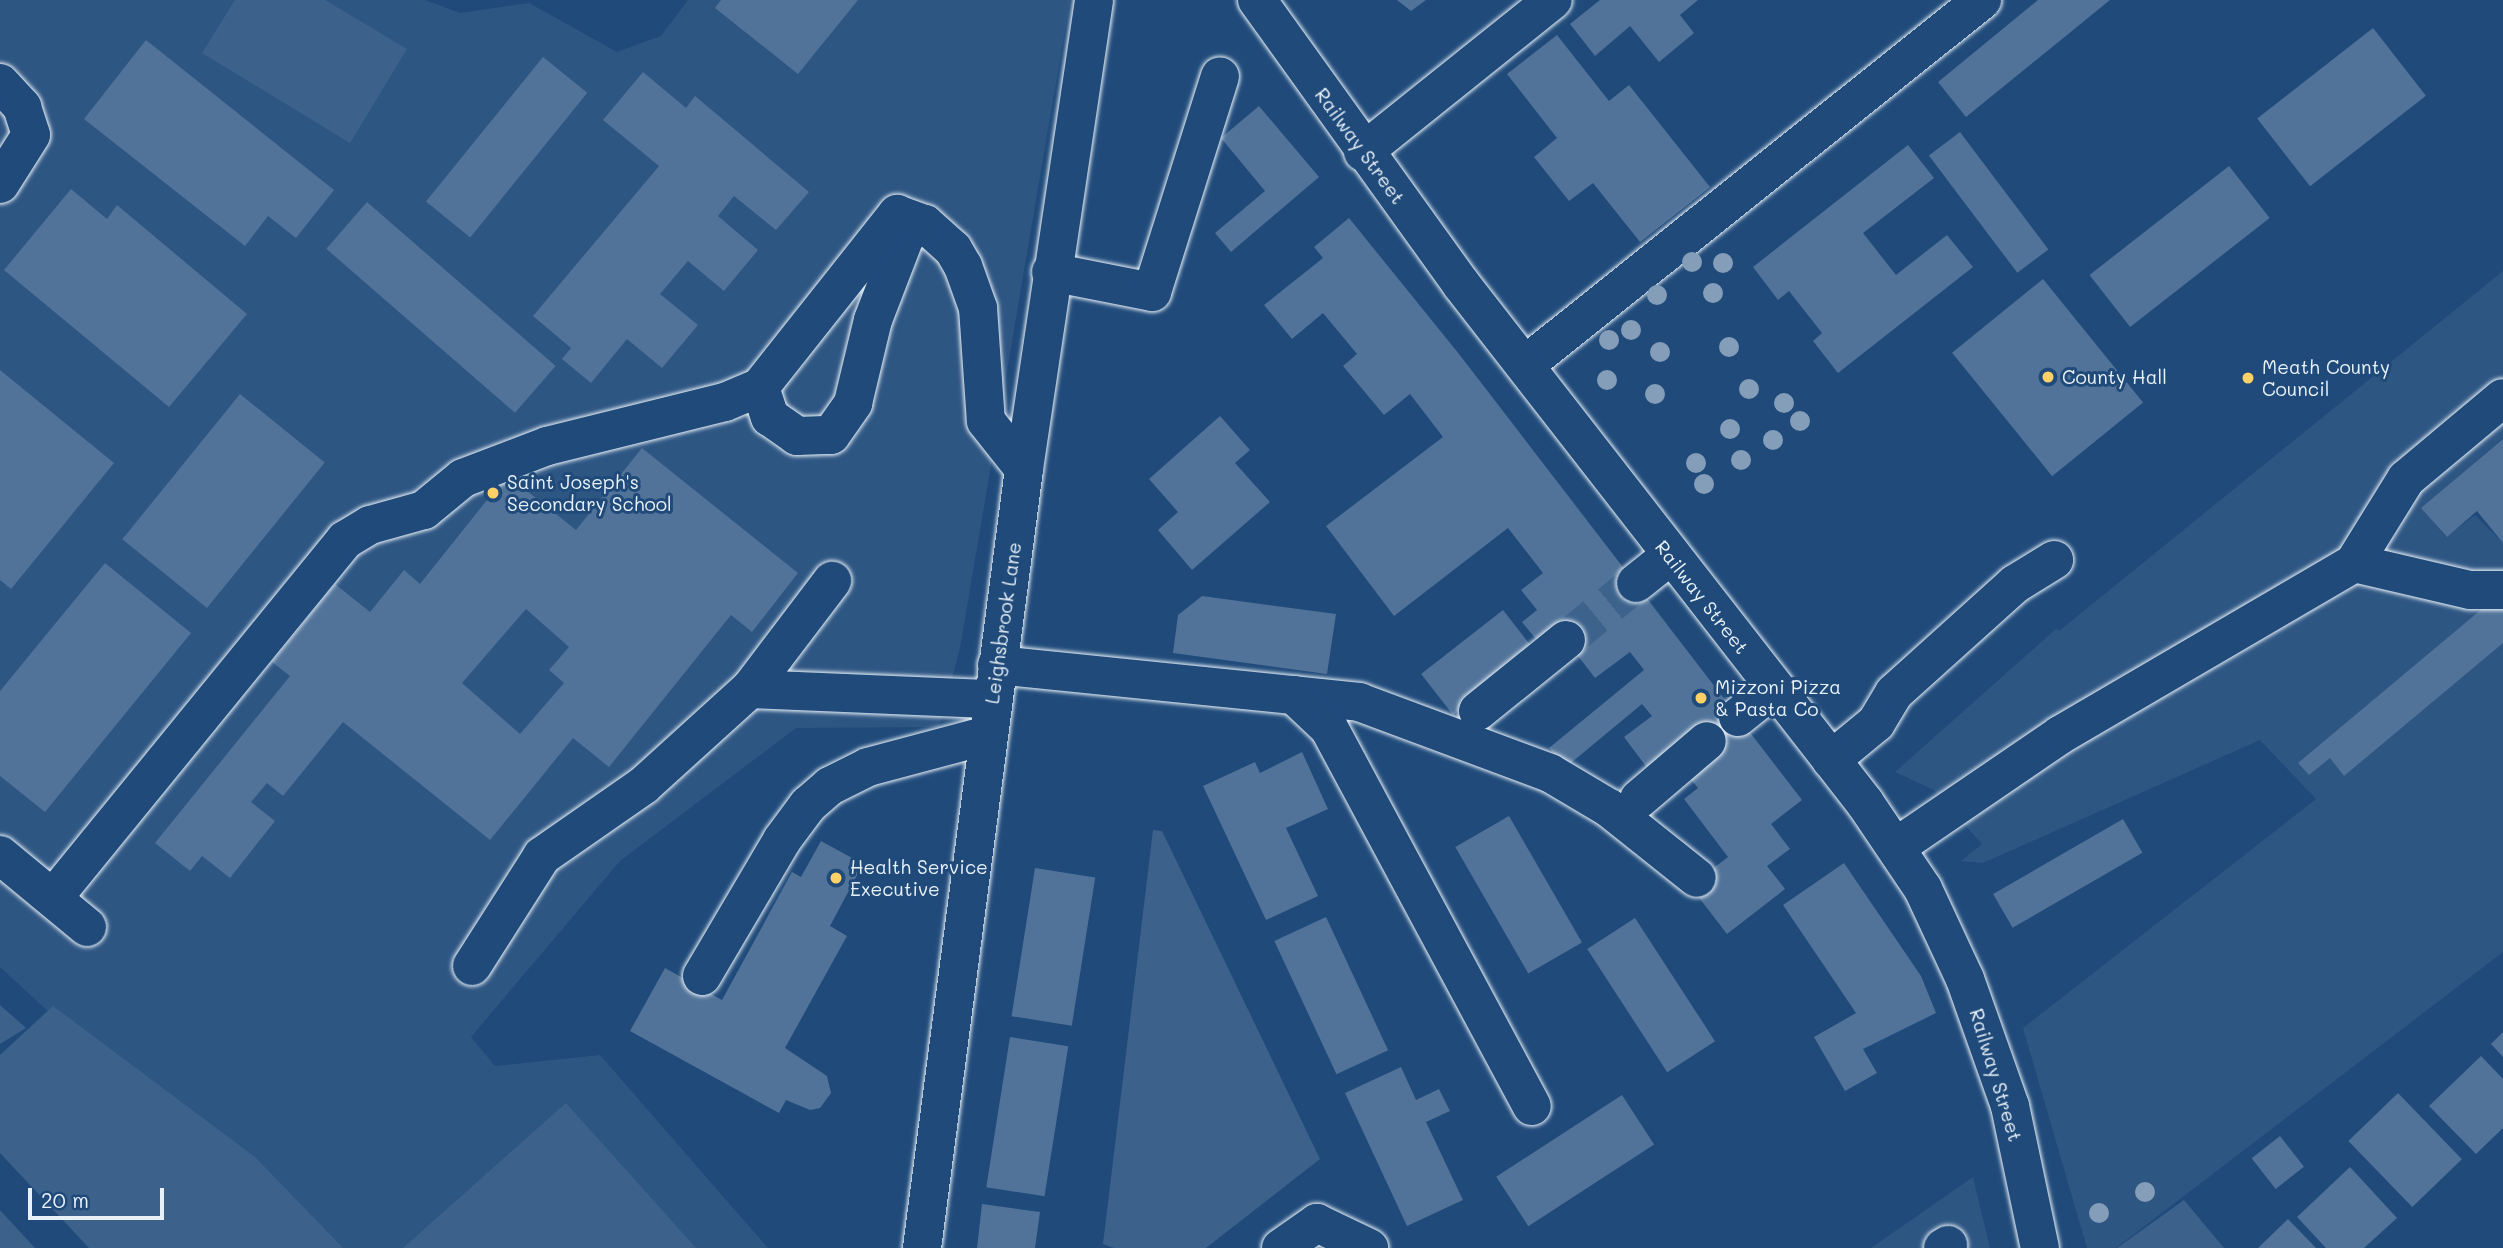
<!DOCTYPE html>
<html>
<head>
<meta charset="utf-8">
<style>
  body { margin:0 }
  #map { position:relative; width:2503px; height:1248px; overflow:hidden; background:#1f4a7a; font-family:Mali,sans-serif }
  div>[style] { position:absolute }
  [style*='--x'] { left:calc(var(--x)*1px); top:calc(var(--y)*1px); width:calc(var(--w)*1px); rotate:calc(var(--a)*1deg) }
  .built>* { inset:0; background:#2e5683 }
  .green>* { inset:0; background:#3c628c }
  .building>* { inset:0; background:#517399; transform-origin:0 0 }
  .minor-tunnel>* { height:38px; margin-top:-19px; transform-origin:0; background:repeating-linear-gradient(90deg,#3d638d 0 38px,transparent 0 57px) }
  .roads { filter:drop-shadow(0 0 2px #e8f1f8) drop-shadow(0 0 2px #e8f1f8) }
  .minor>* { height:38px; margin:-19px; padding:0 19px; transform-origin:19px; border-radius:19px; background:#1f4a7a }
  .major>* { height:38px; margin:-19px; padding:0 19px; transform-origin:19px; border-radius:19px; background:#1f4a7a }
  .trees>* { width:20px; height:20px; margin:-10px; border-radius:50%; background:#849eb9 }
  .dots>* { width:19px; height:19px; translate:-50% -50%; box-sizing:border-box; border:4px solid #1f4a7a; border-radius:50% }
  span { translate:-50% -50%; white-space:nowrap; text-align:center; line-height:1.15; -webkit-text-stroke:6px #1f4a7a; paint-order:stroke }
  .street-label { font-size:19px; color:#e8f1f8 }
  .poi-label { font-size:19px; color:#e8f1f8 }
  .left { translate:0 -50%; text-align:left }
  .scale { position:absolute; left:28px; top:1188px; width:136px; height:32px; box-sizing:border-box; border:4px solid #e8f1f8; border-top:0; padding-left:9px; font-size:21px; line-height:24px; white-space:nowrap; color:#e8f1f8; -webkit-text-stroke:5px #1f4a7a; paint-order:stroke }
</style>
</head>
<body>
<div id="map">
  <div class="built">
    <i style="clip-path:polygon(0 0,425px 0,460px 13px,529px 3px,617px 52px,661px 36px,688px 0,1070px 0,960px 648px,939px 727px,796px 728px,620px 861px,471px 1037px,495px 1066px,600px 1055px,768px 1248px,332px 1248px,89px 1049px,0 967px)"></i>
    <i style="clip-path:polygon(2503px 271px,2503px 438px,2422px 508px,2446px 537px,2475px 515px,2503px 543px,2503px 952px,2116px 1248px,2087px 1248px,2023px 1028px,2316px 799px,2260px 740px,1983px 863px,1961px 861px,1982px 844px,1934px 790px,1895px 772px,2056px 629px,2059px 631px)"></i>
    <i style="clip-path:polygon(1973px 1177px,1990px 1248px,1871px 1248px)"></i>
  </div>
  <div class="green">
    <i style="clip-path:polygon(235px 0,325px 0,407px 49px,350px 143px,202px 53px)"></i>
    <i style="clip-path:polygon(1153px 830px,1162px 831px,1320px 1159px,1206px 1248px,1114px 1248px,1103px 1244px)"></i>
    <i style="clip-path:polygon(0 1005px,26px 1028px,0 1044px)"></i>
    <i style="clip-path:polygon(53px 1006px,255px 1157px,343px 1248px,89px 1248px,0 1153px,0 1055px)"></i>
    <i style="clip-path:polygon(566px 1103px,696px 1248px,403px 1248px)"></i>
    <i style="clip-path:polygon(2184px 1200px,2224px 1248px,2117px 1248px)"></i>
    <i style="clip-path:polygon(0 1210px,35px 1248px,0 1248px)"></i>
  </div>
  <div class="building">
    <i style="clip-path:polygon(721px 0,858px 0,798px 74px,715px 8px)"></i>
    <i style="clip-path:polygon(1397px 0,1426px 0,1411px 11px)"></i>
    <i style="clip-path:polygon(1600px 0,1698px 0,1680px 15px,1694px 33px,1659px 62px,1630px 26px,1595px 56px,1570px 24px)"></i>
    <i style="clip-path:polygon(2038px 0,2110px 0,1966px 117px,1938px 82px)"></i>
    <i style="left:2373px;top:28px;width:86px;height:147px;rotate:52deg"></i>
    <i style="clip-path:polygon(1557px 35px,1609px 101px,1629px 85px,1710px 187px,1640px 242px,1593px 183px,1569px 201px,1534px 157px,1557px 138px,1507px 74px)"></i>
    <i style="clip-path:polygon(146px 40px,334px 190px,296px 238px,268px 216px,245px 246px,84px 119px)"></i>
    <i style="left:543px;top:57px;width:57px;height:186px;rotate:39deg"></i>
    <i style="clip-path:polygon(643px 72px,686px 108px,695px 96px,809px 192px,776px 230px,734px 196px,718px 216px,758px 250px,724px 291px,688px 261px,660px 294px,698px 325px,662px 368px,627px 339px,591px 383px,562px 359px,571px 348px,533px 316px,659px 166px,603px 120px)"></i>
    <i style="clip-path:polygon(1259px 106px,1319px 177px,1231px 252px,1215px 233px,1265px 191px,1221px 138px)"></i>
    <i style="left:1960px;top:132px;width:147px;height:39px;rotate:53deg"></i>
    <i style="clip-path:polygon(1908px 145px,1934px 178px,1863px 233px,1896px 275px,1947px 235px,1973px 267px,1838px 373px,1813px 341px,1822px 333px,1789px 291px,1778px 300px,1753px 267px)"></i>
    <i style="left:2229px;top:166px;width:66px;height:177px;rotate:52deg"></i>
    <i style="clip-path:polygon(71px 189px,107px 219px,117px 205px,247px 314px,169px 407px,4px 270px)"></i>
    <i style="left:367px;top:202px;width:250px;height:62px;rotate:41deg"></i>
    <i style="clip-path:polygon(1349px 218px,1459px 354px,1802px 800px,1771px 824px,1790px 849px,1767px 866px,1785px 889px,1727px 934px,1690px 886px,1728px 857px,1684px 799px,1698px 788px,1682px 769px,1651px 773px,1624px 737px,1652px 716px,1642px 704px,1566px 767px,1549px 748px,1644px 670px,1630px 652px,1595px 678px,1558px 630px,1540px 644px,1522px 622px,1537px 610px,1521px 590px,1543px 573px,1508px 528px,1394px 616px,1326px 526px,1443px 437px,1410px 394px,1384px 415px,1343px 366px,1357px 354px,1323px 313px,1292px 339px,1264px 305px,1323px 258px,1314px 247px)"></i>
    <i style="left:2043px;top:279px;width:159px;height:117px;rotate:51deg"></i>
    <i style="clip-path:polygon(0 370px,114px 463px,11px 589px,0 580px)"></i>
    <i style="left:240px;top:394px;width:109px;height:187px;rotate:39deg"></i>
    <i style="clip-path:polygon(1220px 416px,1250px 450px,1235px 463px,1270px 502px,1192px 570px,1158px 530px,1178px 512px,1149px 479px)"></i>
    <i style="clip-path:polygon(2503px 439px,2503px 543px,2477px 511px,2447px 537px,2421px 508px)"></i>
    <i style="clip-path:polygon(evenodd,642px 448px,798px 573px,752px 632px,731px 615px,609px 767px,573px 738px,490px 840px,343px 722px,283px 796px,267px 783px,251px 802px,275px 821px,230px 878px,202px 856px,190px 871px,155px 843px,290px 676px,272px 662px,335px 584px,370px 612px,404px 570px,420px 584px,507px 475px,576px 530px,642px 448px,526px 609px,569px 647px,549px 670px,564px 683px,520px 734px,462px 683px,526px 609px)"></i>
    <i style="clip-path:polygon(105px 563px,191px 633px,45px 812px,0 776px,0 691px)"></i>
    <i style="clip-path:polygon(1202px 596px,1336px 614px,1327px 674px,1173px 653px,1178px 615px)"></i>
    <i style="clip-path:polygon(2495px 598px,2503px 608px,2503px 643px,2344px 776px,2330px 758px,2309px 775px,2298px 763px)"></i>
    <i style="left:1503px;top:610px;width:52px;height:104px;rotate:52deg"></i>
    <i style="clip-path:polygon(1302px 752px,1328px 809px,1286px 828px,1318px 896px,1266px 920px,1203px 786px,1255px 762px,1260px 773px)"></i>
    <i style="left:1509px;top:816px;width:146px;height:62px;rotate:60deg"></i>
    <i style="left:2123px;top:819px;width:39px;height:150px;rotate:60deg"></i>
    <i style="clip-path:polygon(821px 841px,863px 864px,830px 926px,847px 936px,785px 1048px,827px 1076px,831px 1093px,820px 1108px,810px 1110px,786px 1100px,779px 1113px,630px 1031px,665px 968px,722px 1000px,792px 872px,801px 877px)"></i>
    <i style="clip-path:polygon(1844px 863px,1921px 976px,1936px 1013px,1863px 1049px,1877px 1073px,1845px 1091px,1814px 1037px,1856px 1013px,1783px 905px)"></i>
    <i style="left:1035px;top:868px;width:61px;height:150px;rotate:9deg"></i>
    <i style="left:1326px;top:917px;width:147px;height:57px;rotate:65deg"></i>
    <i style="left:1635px;top:918px;width:147px;height:57px;rotate:57deg"></i>
    <i style="clip-path:polygon(2503px 1032px,2503px 1057px,2491px 1044px)"></i>
    <i style="left:1010px;top:1037px;width:59px;height:152px;rotate:9deg"></i>
    <i style="clip-path:polygon(2481px 1056px,2503px 1079px,2503px 1128px,2476px 1154px,2429px 1106px)"></i>
    <i style="clip-path:polygon(1401px 1067px,1416px 1100px,1439px 1089px,1450px 1111px,1426px 1122px,1463px 1200px,1407px 1226px,1345px 1093px)"></i>
    <i style="left:2398px;top:1093px;width:92px;height:69px;rotate:46deg"></i>
    <i style="left:1622px;top:1095px;width:59px;height:150px;rotate:57deg"></i>
    <i style="left:2280px;top:1136px;width:39px;height:36px;rotate:52deg"></i>
    <i style="clip-path:polygon(2350px 1167px,2397px 1218px,2364px 1248px,2326px 1248px,2297px 1217px)"></i>
    <i style="clip-path:polygon(982px 1204px,1040px 1212px,1035px 1248px,977px 1248px)"></i>
    <i style="clip-path:polygon(2288px 1219px,2316px 1248px,2258px 1248px)"></i>
  </div>
  <div class="minor-tunnel">
    <i style="--x:1566;--y:640;--w:90;--a:-39.2"></i>
  </div>
  <div class="roads">
    <div class="minor">
      <i style="--x:0;--y:83;--w:33;--a:47"></i>
      <i style="--x:22;--y:107;--w:29;--a:72"></i>
      <i style="--x:31;--y:135;--w:58;--a:122.3"></i>
      <i style="--x:1363;--y:152;--w:243;--a:-38.7"></i>
      <i style="--x:1051;--y:272;--w:103;--a:11.2"></i>
      <i style="--x:1152;--y:292;--w:226;--a:-72.5"></i>
      <i style="--x:1525;--y:365;--w:585;--a:-38.61"></i>
      <i style="--x:760;--y:387;--w:32;--a:72"></i>
      <i style="--x:770;--y:417;--w:33;--a:35"></i>
      <i style="--x:797;--y:436;--w:34;--a:-2"></i>
      <i style="--x:831;--y:435;--w:39;--a:-55"></i>
      <i style="--x:853;--y:403;--w:85;--a:-76.5"></i>
      <i style="--x:873;--y:320;--w:92;--a:-69"></i>
      <i style="--x:906;--y:234;--w:21;--a:-28"></i>
      <i style="--x:925;--y:224;--w:38;--a:42"></i>
      <i style="--x:953;--y:249;--w:20;--a:60"></i>
      <i style="--x:963;--y:266;--w:45;--a:70.3"></i>
      <i style="--x:978;--y:308;--w:113;--a:86"></i>
      <i style="--x:986;--y:421;--w:61;--a:51.6"></i>
      <i style="--x:2354;--y:563;--w:119;--a:13.1"></i>
      <i style="--x:2470;--y:590;--w:33;--a:0"></i>
      <i style="--x:1636;--y:583;--w:43;--a:-38.5"></i>
      <i style="--x:997;--y:665;--w:364;--a:5.8"></i>
      <i style="--x:1359;--y:702;--w:204;--a:20.4"></i>
      <i style="--x:1550;--y:773;--w:69;--a:30.7"></i>
      <i style="--x:1609;--y:808;--w:112;--a:38.5"></i>
      <i style="--x:750;--y:689;--w:243;--a:2.4"></i>
      <i style="--x:1294;--y:695;--w:48;--a:43.3"></i>
      <i style="--x:1329;--y:728;--w:429;--a:61.8"></i>
      <i style="--x:1478;--y:711;--w:113;--a:-38.9"></i>
      <i style="--x:1738;--y:717;--w:46;--a:-38.9"></i>
      <i style="--x:1831;--y:760;--w:58;--a:-39.4"></i>
      <i style="--x:1876;--y:723;--w:35;--a:-59"></i>
      <i style="--x:1894;--y:693;--w:163;--a:-42"></i>
      <i style="--x:2015;--y:584;--w:46;--a:-31.6"></i>
      <i style="--x:1639;--y:799;--w:89;--a:-40.5"></i>
      <i style="--x:1896;--y:847;--w:199;--a:-34.3"></i>
      <i style="--x:2060;--y:735;--w:341;--a:-30.3"></i>
      <i style="--x:2354;--y:563;--w:99;--a:-58.2"></i>
      <i style="--x:2406;--y:479;--w:126;--a:-39.9"></i>
      <i style="--x:0;--y:855;--w:113;--a:39.6"></i>
      <i style="--x:53;--y:898;--w:462;--a:-50.8"></i>
      <i style="--x:345;--y:540;--w:29;--a:-31"></i>
      <i style="--x:370;--y:525;--w:56;--a:-15.5"></i>
      <i style="--x:424;--y:510;--w:50;--a:-39.4"></i>
      <i style="--x:463;--y:478;--w:90;--a:-20.9"></i>
      <i style="--x:547;--y:446;--w:183;--a:-13.9"></i>
      <i style="--x:725;--y:402;--w:38;--a:-23"></i>
      <i style="--x:760;--y:387;--w:221;--a:-51.6"></i>
      <i style="--x:897;--y:214;--w:30;--a:20"></i>
      <i style="--x:472;--y:966;--w:130;--a:-57.5"></i>
      <i style="--x:542;--y:856;--w:124;--a:-34.8"></i>
      <i style="--x:644;--y:785;--w:143;--a:-42.2"></i>
      <i style="--x:750;--y:689;--w:136;--a:-52.8"></i>
      <i style="--x:702;--y:976;--w:158;--a:-59.5"></i>
      <i style="--x:782;--y:840;--w:44;--a:-53.4"></i>
      <i style="--x:808;--y:805;--w:29;--a:-41"></i>
      <i style="--x:830;--y:786;--w:42;--a:-26.6"></i>
      <i style="--x:868;--y:767;--w:124;--a:-14.9"></i>
      <i style="--x:922;--y:1248;--w:786;--a:-82.54"></i>
      <i style="--x:1024;--y:469;--w:474;--a:-81.5"></i>
      <i style="--x:1281;--y:1248;--w:44;--a:-34.8"></i>
      <i style="--x:1317;--y:1223;--w:58;--a:25.7"></i>
      <i style="--x:1943;--y:1248;--w:6;--a:-31"></i>
    </div>
    <div class="major">
      <i style="--x:1257;--y:0;--w:350;--a:54.3"></i>
      <i style="--x:1461;--y:284;--w:658;--a:52.1"></i>
      <i style="--x:1865;--y:803;--w:104;--a:56"></i>
      <i style="--x:1923;--y:889;--w:99;--a:65"></i>
      <i style="--x:1965;--y:979;--w:135;--a:70.5"></i>
      <i style="--x:2010;--y:1106;--w:145;--a:78.1"></i>
    </div>
  </div>
  <div class="trees">
    <i style="left:1692px;top:262px"></i>
    <i style="left:1723px;top:263px"></i>
    <i style="left:1713px;top:293px"></i>
    <i style="left:1657px;top:295px"></i>
    <i style="left:1631px;top:330px"></i>
    <i style="left:1609px;top:340px"></i>
    <i style="left:1729px;top:347px"></i>
    <i style="left:1660px;top:352px"></i>
    <i style="left:1607px;top:380px"></i>
    <i style="left:1749px;top:389px"></i>
    <i style="left:1655px;top:394px"></i>
    <i style="left:1784px;top:403px"></i>
    <i style="left:1800px;top:421px"></i>
    <i style="left:1730px;top:429px"></i>
    <i style="left:1773px;top:440px"></i>
    <i style="left:1741px;top:460px"></i>
    <i style="left:1696px;top:463px"></i>
    <i style="left:1704px;top:484px"></i>
    <i style="left:2145px;top:1192px"></i>
    <i style="left:2099px;top:1213px"></i>
  </div>
  <div class="dots">
    <i style="left:2048px;top:377px;background:#ffd166"></i>
    <i style="left:2248px;top:378px;background:#ffd166"></i>
    <i style="left:493px;top:493px;background:#ffd166"></i>
    <i style="left:1701px;top:698px;background:#ffd166"></i>
    <i style="left:836px;top:878px;background:#ffd166"></i>
  </div>
  <div class="street-label">
    <span style="left:1360px;top:146px;rotate:54deg">Railway Street</span>
    <span style="left:1702px;top:597px;rotate:52deg">Railway Street</span>
    <span style="left:1003px;top:623px;rotate:-82deg">Leighsbrook Lane</span>
    <span style="left:1996px;top:1075px;rotate:73deg">Railway Street</span>
  </div>
  <div class="poi-label">
    <span class="left" style="left:2262px;top:378px">Meath County<br>Council</span>
    <span class="left" style="left:2062px;top:377px">County Hall</span>
    <span class="left" style="left:507px;top:493px">Saint Joseph's<br>Secondary School</span>
    <span class="left" style="left:1715px;top:698px">Mizzoni Pizza<br>&amp; Pasta Co</span>
    <span class="left" style="left:850px;top:878px">Health Service<br>Executive</span>
  </div>
  <div class="scale">20 m</div>
</div>
</body>
</html>
